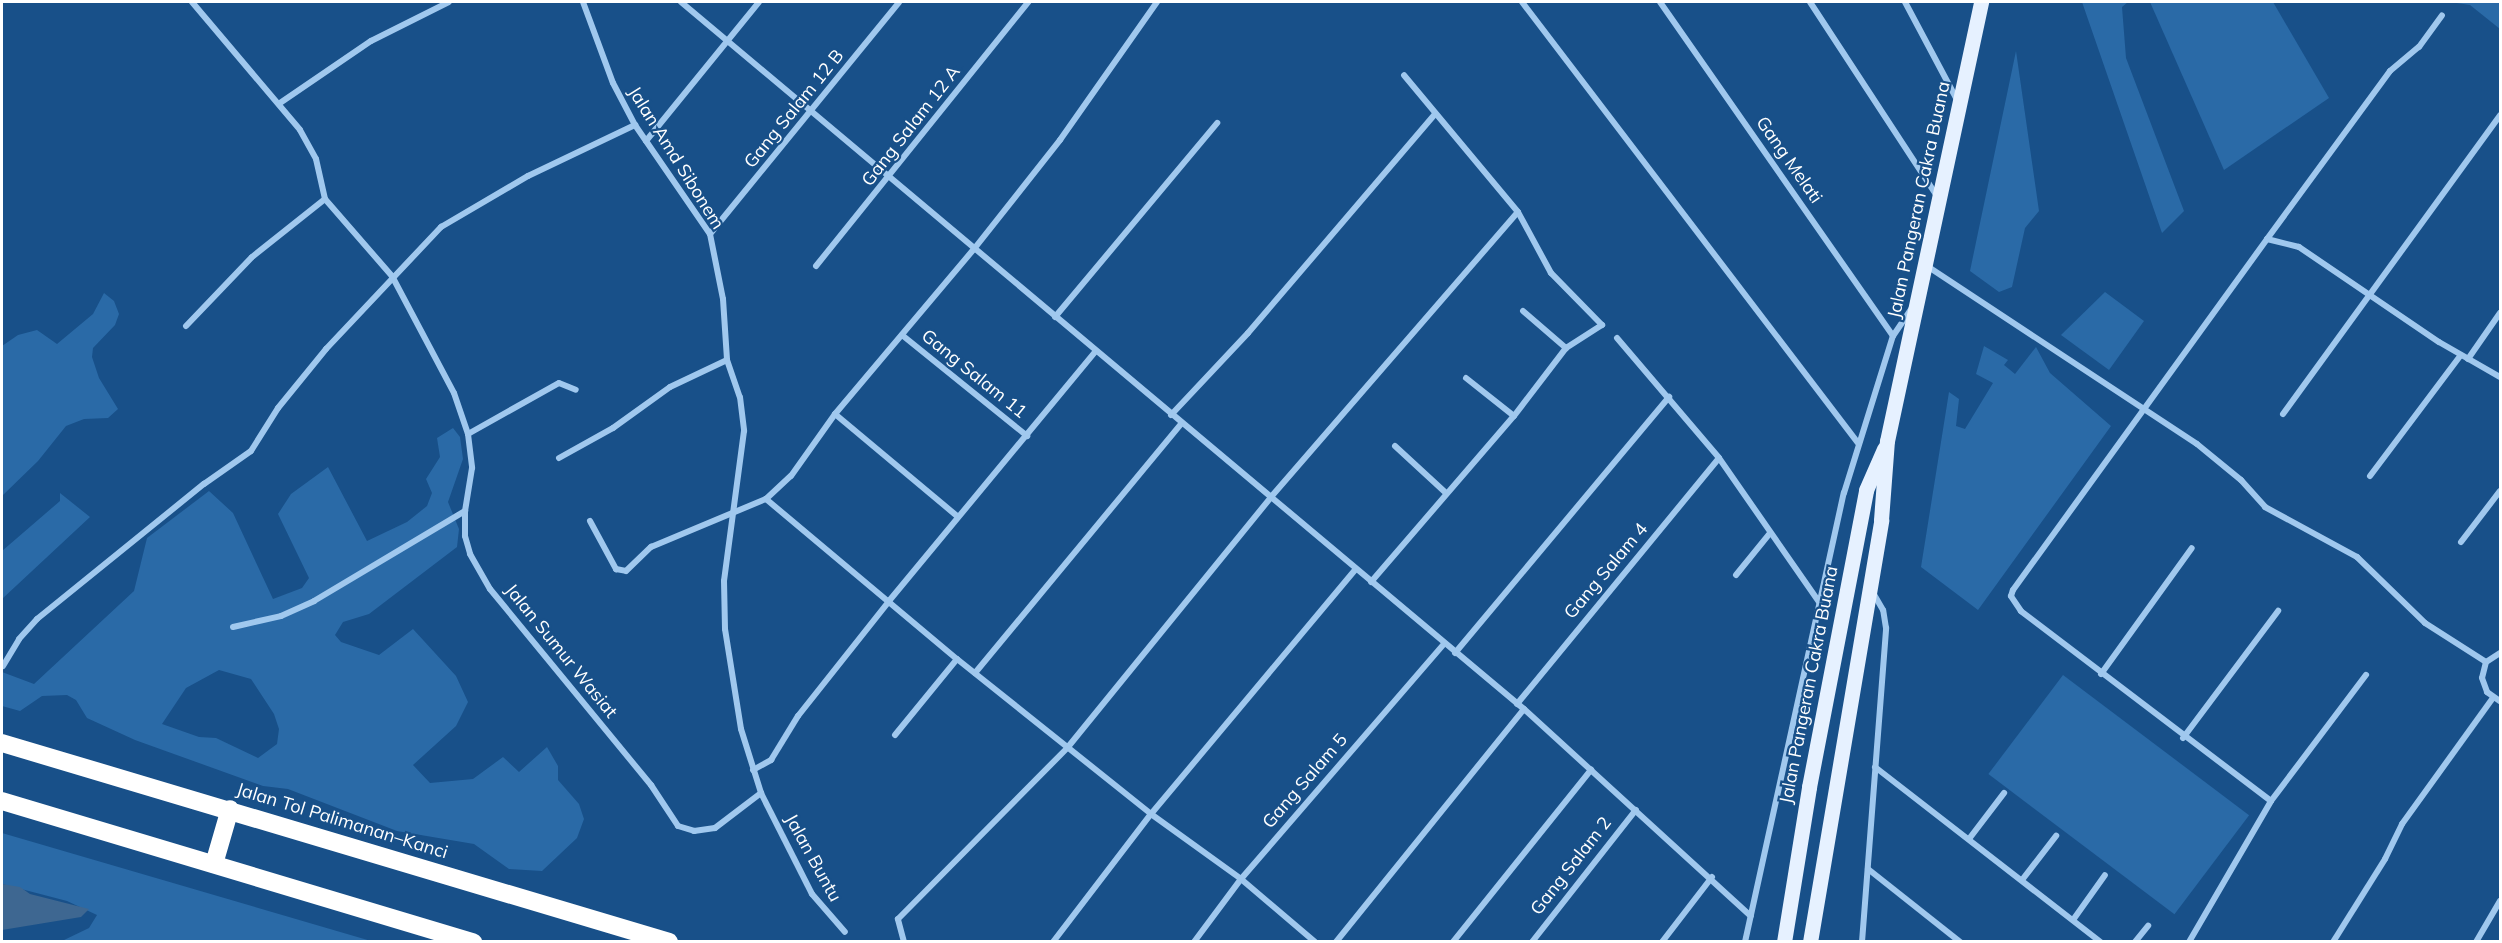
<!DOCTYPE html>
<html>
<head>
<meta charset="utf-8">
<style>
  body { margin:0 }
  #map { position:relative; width:2502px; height:943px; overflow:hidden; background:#185089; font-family:Mulish,sans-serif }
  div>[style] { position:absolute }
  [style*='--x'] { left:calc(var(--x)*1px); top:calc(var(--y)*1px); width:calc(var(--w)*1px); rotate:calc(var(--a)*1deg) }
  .green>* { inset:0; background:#2a6aa7; transform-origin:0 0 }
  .water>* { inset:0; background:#3e6791 }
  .street>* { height:6px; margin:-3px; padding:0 3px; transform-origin:3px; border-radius:3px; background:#a0c8ee }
  .primary>* { height:15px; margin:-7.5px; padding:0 7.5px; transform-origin:7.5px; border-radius:7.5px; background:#e6f1ff }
  .highway>* { height:18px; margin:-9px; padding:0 9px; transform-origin:9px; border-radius:9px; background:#fff }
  span { translate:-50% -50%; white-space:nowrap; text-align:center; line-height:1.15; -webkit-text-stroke:4.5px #185089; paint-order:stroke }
  .street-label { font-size:18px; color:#fff }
  .frame { position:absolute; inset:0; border:3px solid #fff; pointer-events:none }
</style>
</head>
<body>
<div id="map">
  <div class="green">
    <i style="clip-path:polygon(2082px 2px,2128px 2px,2122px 7px,2126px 58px,2184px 211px,2162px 233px)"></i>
    <i style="clip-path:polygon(2150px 2px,2273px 2px,2329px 98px,2224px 170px)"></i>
    <i style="clip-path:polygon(2450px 2px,2500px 2px,2500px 29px,2470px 5px)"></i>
    <i style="clip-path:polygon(2016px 51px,2039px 211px,2025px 228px,2012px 287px,1999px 292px,1970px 271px)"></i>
    <i style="clip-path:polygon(2105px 292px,2144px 321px,2109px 370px,2061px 335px)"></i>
    <i style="clip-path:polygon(104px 293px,114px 301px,119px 314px,115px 325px,93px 348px,92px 357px,99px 378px,118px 409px,108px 418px,84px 419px,66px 426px,38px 461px,2px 496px,2px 346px,18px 335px,37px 330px,57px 344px,93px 314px)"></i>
    <i style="clip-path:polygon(1984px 346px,2008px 360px,2004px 365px,2015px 374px,2036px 347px,2050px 373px,2111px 426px,1978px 610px,1921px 567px,1949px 392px,1959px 399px,1956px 426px,1965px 429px,1993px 383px,1976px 374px)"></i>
    <i style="clip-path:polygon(evenodd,453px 428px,460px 437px,463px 459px,448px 502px,459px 529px,457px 547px,369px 614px,343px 622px,335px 635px,341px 642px,379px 655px,413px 629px,456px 676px,468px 702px,456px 726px,413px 765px,430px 783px,473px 779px,503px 757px,519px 772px,547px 747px,558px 766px,558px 780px,579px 804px,584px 819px,577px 838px,542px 871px,509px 869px,474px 844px,397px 831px,288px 789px,263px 786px,135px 740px,87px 718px,76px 700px,67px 695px,42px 696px,20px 711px,2px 706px,2px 672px,34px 684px,134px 591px,147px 538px,209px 491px,233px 513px,273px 599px,302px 588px,309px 578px,278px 514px,291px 494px,328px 467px,367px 541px,407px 522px,427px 506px,432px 493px,426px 479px,440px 457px,437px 438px,453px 428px,219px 670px,251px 679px,274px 714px,279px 729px,277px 744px,258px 758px,216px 738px,199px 737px,162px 724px,186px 688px,219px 670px)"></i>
    <i style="clip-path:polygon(60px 493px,90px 517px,2px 599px,2px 551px,60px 501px)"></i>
    <i style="left:2063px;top:675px;width:233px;height:124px;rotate:37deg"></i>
    <i style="clip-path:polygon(2px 833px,371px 941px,62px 941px,89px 928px,97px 915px,67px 901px,2px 884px)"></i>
  </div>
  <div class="water">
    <i style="clip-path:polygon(2px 884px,20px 887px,30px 894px,89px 909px,81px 917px,2px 930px)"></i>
  </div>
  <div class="street">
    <i style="--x:192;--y:2;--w:167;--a:49.8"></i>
    <i style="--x:300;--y:130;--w:33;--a:61"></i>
    <i style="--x:316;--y:159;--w:41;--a:77.3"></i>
    <i style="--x:325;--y:199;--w:102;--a:49"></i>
    <i style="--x:392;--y:276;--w:132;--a:62.1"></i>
    <i style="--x:454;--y:393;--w:43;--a:71.1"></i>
    <i style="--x:468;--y:434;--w:34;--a:83"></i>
    <i style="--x:472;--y:468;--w:44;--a:99.2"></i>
    <i style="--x:465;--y:511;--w:25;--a:90"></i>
    <i style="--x:465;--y:536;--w:19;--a:74"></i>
    <i style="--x:470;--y:554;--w:40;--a:60.3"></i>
    <i style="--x:490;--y:589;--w:254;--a:50.6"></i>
    <i style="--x:651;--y:785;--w:49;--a:56.6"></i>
    <i style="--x:678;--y:826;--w:17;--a:17"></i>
    <i style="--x:694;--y:831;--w:21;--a:-8"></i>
    <i style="--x:715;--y:828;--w:58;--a:-37.3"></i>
    <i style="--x:583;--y:2;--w:86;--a:69.7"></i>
    <i style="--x:613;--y:83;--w:47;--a:62.4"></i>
    <i style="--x:635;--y:125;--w:132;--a:55.5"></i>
    <i style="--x:710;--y:234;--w:66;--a:78.7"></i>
    <i style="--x:723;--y:299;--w:61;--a:86.2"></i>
    <i style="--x:727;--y:360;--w:39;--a:71"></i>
    <i style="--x:740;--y:397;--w:34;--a:83"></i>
    <i style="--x:744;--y:431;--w:151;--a:97.6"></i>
    <i style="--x:724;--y:581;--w:48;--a:88.8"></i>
    <i style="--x:725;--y:629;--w:101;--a:80.9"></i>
    <i style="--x:741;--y:729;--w:67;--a:72.6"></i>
    <i style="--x:761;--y:793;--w:113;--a:63.2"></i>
    <i style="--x:812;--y:894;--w:50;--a:49"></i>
    <i style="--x:681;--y:2;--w:1100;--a:39.99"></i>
    <i style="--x:1524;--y:709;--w:307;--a:42.4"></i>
    <i style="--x:1522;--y:2;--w:554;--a:52.7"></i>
    <i style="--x:1660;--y:2;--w:407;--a:55.1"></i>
    <i style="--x:1810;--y:2;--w:232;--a:56.8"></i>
    <i style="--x:1905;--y:2;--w:111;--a:62"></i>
    <i style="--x:280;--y:103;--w:110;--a:-34.3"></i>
    <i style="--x:371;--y:41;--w:87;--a:-26.6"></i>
    <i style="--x:646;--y:141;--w:179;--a:-50.9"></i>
    <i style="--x:710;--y:234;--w:299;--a:-50.8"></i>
    <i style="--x:2267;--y:239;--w:208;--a:-53.8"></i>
    <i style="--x:2390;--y:71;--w:38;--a:-40"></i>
    <i style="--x:2419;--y:47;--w:39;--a:-54"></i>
    <i style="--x:816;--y:266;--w:339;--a:-51.2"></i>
    <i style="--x:1927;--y:266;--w:323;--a:33.4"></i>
    <i style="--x:2197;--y:444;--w:57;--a:39.3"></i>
    <i style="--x:2241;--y:480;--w:36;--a:48"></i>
    <i style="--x:2265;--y:507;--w:105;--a:28.5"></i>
    <i style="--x:2357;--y:557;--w:95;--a:44.1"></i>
    <i style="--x:2425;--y:623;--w:72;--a:32.6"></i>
    <i style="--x:1523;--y:311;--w:57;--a:40.7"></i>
    <i style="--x:1055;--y:317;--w:253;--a:-50.1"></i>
    <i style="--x:186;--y:326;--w:95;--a:-46.3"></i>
    <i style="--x:252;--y:257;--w:93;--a:-38.5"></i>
    <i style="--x:902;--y:335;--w:161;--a:38.9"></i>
    <i style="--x:1617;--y:338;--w:157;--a:49.6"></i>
    <i style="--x:1719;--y:458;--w:175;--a:55.2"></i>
    <i style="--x:2468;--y:359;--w:56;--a:-55.2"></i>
    <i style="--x:1466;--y:378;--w:61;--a:38.4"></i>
    <i style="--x:835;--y:414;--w:160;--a:39.9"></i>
    <i style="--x:2283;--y:414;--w:369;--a:-54"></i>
    <i style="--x:1171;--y:415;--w:112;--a:-46.8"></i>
    <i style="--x:1248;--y:333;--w:288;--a:-49.5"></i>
    <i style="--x:468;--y:434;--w:104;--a:-29.3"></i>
    <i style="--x:559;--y:383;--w:18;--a:22"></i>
    <i style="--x:1395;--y:446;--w:69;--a:42.7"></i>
    <i style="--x:559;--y:458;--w:62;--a:-29.1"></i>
    <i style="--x:613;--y:428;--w:70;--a:-35.7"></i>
    <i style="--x:670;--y:387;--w:63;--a:-25.3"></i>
    <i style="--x:2370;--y:476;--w:151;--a:-53.1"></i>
    <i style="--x:766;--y:499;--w:34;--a:-43"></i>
    <i style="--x:791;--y:476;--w:76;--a:-54.6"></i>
    <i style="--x:835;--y:414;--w:216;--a:-49.9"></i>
    <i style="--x:974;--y:249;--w:139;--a:-51.7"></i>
    <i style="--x:1060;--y:140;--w:169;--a:-54.9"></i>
    <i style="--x:590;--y:521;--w:55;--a:61.6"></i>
    <i style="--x:616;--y:569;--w:10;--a:11"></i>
    <i style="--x:626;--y:571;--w:35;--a:-44"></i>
    <i style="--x:651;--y:547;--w:125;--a:-22.7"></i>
    <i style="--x:766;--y:499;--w:249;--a:40"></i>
    <i style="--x:957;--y:659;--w:248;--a:38.6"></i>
    <i style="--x:1151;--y:814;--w:111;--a:35.8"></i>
    <i style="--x:1241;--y:879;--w:97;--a:40.4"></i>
    <i style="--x:2461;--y:542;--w:64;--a:-52.6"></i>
    <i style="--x:1736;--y:575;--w:54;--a:-51"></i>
    <i style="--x:1371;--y:582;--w:219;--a:-49.3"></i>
    <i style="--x:1514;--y:416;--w:86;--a:-52.6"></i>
    <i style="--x:1566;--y:348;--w:43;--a:-32.6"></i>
    <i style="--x:1602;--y:325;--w:73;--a:-134.4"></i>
    <i style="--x:1551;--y:273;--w:69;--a:-118.4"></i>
    <i style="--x:1518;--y:212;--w:178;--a:-129.8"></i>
    <i style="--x:233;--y:627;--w:49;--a:-12.9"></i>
    <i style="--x:281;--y:616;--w:36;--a:-24"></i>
    <i style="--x:314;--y:601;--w:176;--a:-30.8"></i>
    <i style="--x:1455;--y:653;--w:334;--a:-50.1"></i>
    <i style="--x:2500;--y:653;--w:17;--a:147"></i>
    <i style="--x:2486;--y:662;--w:16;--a:104"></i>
    <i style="--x:2482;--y:678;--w:15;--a:70"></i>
    <i style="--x:2487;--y:692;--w:16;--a:35"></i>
    <i style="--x:3;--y:666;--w:31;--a:-59"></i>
    <i style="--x:19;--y:639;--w:27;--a:-48"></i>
    <i style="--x:37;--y:619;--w:215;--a:-39"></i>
    <i style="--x:204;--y:484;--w:57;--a:-35.1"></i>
    <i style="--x:251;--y:451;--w:51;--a:-57.9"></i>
    <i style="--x:278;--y:408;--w:76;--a:-50.9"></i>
    <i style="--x:326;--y:349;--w:168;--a:-46.7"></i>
    <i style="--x:441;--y:227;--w:101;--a:-30.4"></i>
    <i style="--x:528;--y:176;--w:119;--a:-25.5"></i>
    <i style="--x:975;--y:673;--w:323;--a:-50.4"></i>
    <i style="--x:2101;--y:674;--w:155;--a:-54.2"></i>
    <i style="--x:1517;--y:704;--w:318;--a:-50.6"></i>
    <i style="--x:895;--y:735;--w:98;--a:-50.8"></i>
    <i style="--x:2183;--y:738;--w:159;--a:-53.2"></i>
    <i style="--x:1875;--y:767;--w:286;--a:37.8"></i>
    <i style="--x:753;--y:770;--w:21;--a:-29"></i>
    <i style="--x:771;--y:760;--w:52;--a:-58.5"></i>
    <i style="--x:798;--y:716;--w:147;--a:-51.6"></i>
    <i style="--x:889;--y:601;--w:323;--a:-50.4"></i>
    <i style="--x:2271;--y:801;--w:314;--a:-142.8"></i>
    <i style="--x:2021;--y:611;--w:18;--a:-124"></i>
    <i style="--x:2011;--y:596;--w:6;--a:-72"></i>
    <i style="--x:2013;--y:590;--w:433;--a:-54.1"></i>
    <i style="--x:2267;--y:239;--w:33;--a:14"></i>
    <i style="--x:2299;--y:247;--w:169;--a:34.2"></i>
    <i style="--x:2439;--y:342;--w:70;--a:29.8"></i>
    <i style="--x:1969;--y:839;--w:58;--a:-52.7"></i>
    <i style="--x:1868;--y:869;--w:117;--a:38.4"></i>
    <i style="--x:2022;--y:880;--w:56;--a:-52.3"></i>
    <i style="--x:2073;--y:920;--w:55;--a:-54.6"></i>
    <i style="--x:904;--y:942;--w:24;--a:-105"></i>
    <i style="--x:898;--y:919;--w:242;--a:-45.3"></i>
    <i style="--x:1068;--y:747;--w:322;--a:-50.9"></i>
    <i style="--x:1271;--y:497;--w:377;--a:-49.1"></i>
    <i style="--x:1053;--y:942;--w:161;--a:-52.6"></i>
    <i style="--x:1151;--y:814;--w:318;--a:-50.1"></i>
    <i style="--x:1194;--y:942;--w:79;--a:-53.3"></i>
    <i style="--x:1241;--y:879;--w:309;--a:-49.2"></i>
    <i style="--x:1336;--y:942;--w:299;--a:-51.1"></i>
    <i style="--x:1453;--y:942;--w:221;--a:-51.3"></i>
    <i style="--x:1532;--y:942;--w:168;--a:-51.8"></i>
    <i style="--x:1662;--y:942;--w:82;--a:-52.4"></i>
    <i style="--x:1745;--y:942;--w:460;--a:-77.6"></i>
    <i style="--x:1844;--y:493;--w:164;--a:-72.7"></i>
    <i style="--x:1893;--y:336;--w:32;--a:-56"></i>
    <i style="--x:1862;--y:942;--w:315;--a:-85.6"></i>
    <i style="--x:1886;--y:628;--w:18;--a:-99"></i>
    <i style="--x:1883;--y:610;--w:22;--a:-120"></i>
    <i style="--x:2135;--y:942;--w:21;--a:-51"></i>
    <i style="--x:2189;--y:942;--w:163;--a:-59.8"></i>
    <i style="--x:2271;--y:801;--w:158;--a:-53"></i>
    <i style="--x:2333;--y:942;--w:98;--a:-57.9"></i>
    <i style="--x:2385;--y:859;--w:39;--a:-64"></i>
    <i style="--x:2402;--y:824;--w:155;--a:-54.2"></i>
    <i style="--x:2476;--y:942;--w:48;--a:-59.7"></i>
  </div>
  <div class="primary">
    <i style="--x:1784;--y:942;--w:157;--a:-80.8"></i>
    <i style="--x:1809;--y:787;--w:302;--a:-79.1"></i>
    <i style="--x:1866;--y:490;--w:45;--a:-66.3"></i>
    <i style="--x:1810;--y:942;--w:428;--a:-80.4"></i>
    <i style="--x:1881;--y:520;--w:79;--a:-85.7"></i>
    <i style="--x:1887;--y:441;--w:449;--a:-77.9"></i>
  </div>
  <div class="highway">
    <i style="--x:2;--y:743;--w:696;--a:16.61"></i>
    <i style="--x:2;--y:801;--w:492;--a:16.7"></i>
    <i style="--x:214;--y:864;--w:57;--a:-73.8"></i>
  </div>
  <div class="street-label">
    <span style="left:794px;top:109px;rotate:-51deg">Gang Salam 12 B</span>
    <span style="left:911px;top:126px;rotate:-52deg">Gang Salam 12 A</span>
    <span style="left:676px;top:158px;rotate:58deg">Jalan Amd Sibonem</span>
    <span style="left:1789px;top:160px;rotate:55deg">Gang Melati</span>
    <span style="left:1919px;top:200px;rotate:-78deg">Jalan Pangeran Cakra Buana</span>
    <span style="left:974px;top:374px;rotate:39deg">Gang Salam 11</span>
    <span style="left:1606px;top:571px;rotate:-50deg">Gang Salam 4</span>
    <span style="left:561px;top:651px;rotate:51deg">Jalan Sumur Wasiat</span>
    <span style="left:1809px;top:685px;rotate:-79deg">Jalan Pangeran Cakra Buana</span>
    <span style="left:1305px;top:781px;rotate:-49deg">Gang Salam 5</span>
    <span style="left:342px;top:821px;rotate:17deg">Jalan Tol Palimanan–Kanci</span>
    <span style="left:813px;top:858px;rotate:61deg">Jalan Buntu</span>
    <span style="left:1571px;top:866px;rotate:-52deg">Gang Salam 2</span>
  </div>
  <div class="frame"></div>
</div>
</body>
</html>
